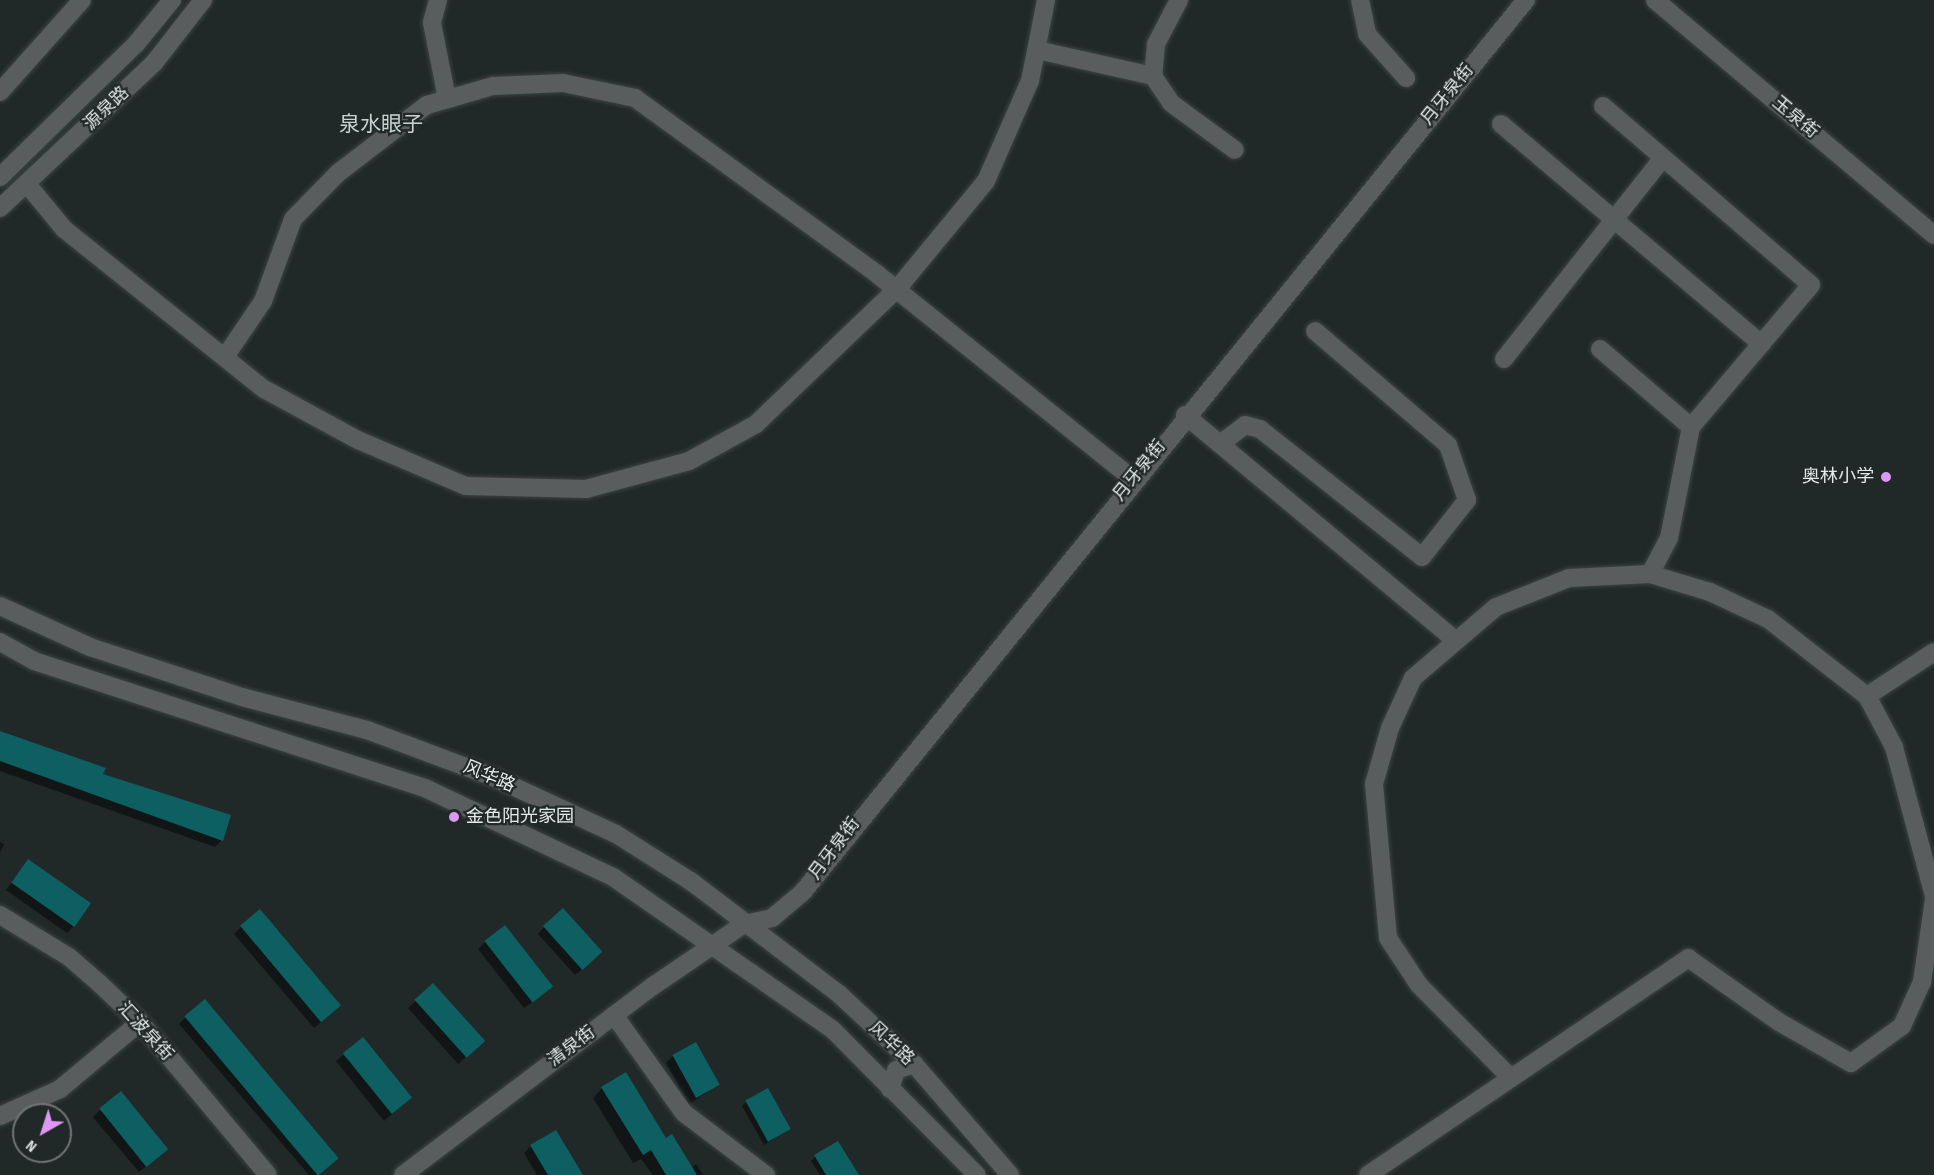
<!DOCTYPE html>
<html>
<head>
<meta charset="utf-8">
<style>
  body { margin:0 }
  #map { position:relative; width:1934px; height:1175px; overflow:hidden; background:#212828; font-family:"Sofia Sans Condensed","Noto Sans SC",sans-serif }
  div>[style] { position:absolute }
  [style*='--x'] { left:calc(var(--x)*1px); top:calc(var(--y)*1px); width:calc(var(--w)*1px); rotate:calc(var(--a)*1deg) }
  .shadow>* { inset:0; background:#0007 }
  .building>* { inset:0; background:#0e5f61; transform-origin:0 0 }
  .roads { filter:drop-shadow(0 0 2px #3c4343) drop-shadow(0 0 2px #3c4343) }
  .minor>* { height:18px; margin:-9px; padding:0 9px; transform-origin:9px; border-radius:9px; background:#595d5d }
  .dots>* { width:16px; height:16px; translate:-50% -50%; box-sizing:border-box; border:3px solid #212828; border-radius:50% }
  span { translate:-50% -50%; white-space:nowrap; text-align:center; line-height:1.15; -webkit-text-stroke:4.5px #212828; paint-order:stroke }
  .street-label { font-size:18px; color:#e5e9e9 }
  .poi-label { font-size:18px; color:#e5e9e9 }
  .right { translate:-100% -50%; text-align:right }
  .left { translate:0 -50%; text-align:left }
  .quarter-label { font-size:21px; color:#c9d2d2 }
  .north { position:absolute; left:12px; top:1103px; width:60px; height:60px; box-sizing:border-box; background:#212828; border:2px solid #6f7575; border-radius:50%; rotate:219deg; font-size:16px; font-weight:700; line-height:24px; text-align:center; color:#e5e9e9 }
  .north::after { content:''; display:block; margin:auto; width:21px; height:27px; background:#dd98f3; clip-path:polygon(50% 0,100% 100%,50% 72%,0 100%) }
</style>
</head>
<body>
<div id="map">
  <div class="shadow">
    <i style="clip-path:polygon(0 733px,101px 775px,222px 840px,215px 847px,0 771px)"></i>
    <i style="clip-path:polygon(0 842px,4px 844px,0 853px)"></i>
    <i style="clip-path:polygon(28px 861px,74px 926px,67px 933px,6px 890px)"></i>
    <i style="clip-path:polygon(241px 927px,332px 1012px,314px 1028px,234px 934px)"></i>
    <i style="clip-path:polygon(544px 927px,594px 959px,575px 975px,538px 934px)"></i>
    <i style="clip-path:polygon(485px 942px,544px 993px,524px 1008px,478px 949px)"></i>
    <i style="clip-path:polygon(433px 985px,476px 1048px,458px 1064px,408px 1008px)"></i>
    <i style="clip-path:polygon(186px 1017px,337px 1158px,319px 1175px,309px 1175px,179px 1024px)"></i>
    <i style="clip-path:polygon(343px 1055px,403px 1105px,384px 1121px,336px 1061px)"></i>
    <i style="clip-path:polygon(673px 1056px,718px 1085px,689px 1104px,666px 1063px)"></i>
    <i style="clip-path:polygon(602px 1088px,691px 1168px,696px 1164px,703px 1175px,653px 1175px,641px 1159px,633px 1163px,593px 1098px)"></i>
    <i style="clip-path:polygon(746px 1102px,790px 1129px,764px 1145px,742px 1106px)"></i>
    <i style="clip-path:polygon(100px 1110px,159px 1156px,139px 1172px,93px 1117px)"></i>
    <i style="clip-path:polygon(531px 1146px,581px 1175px,537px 1175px,524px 1153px)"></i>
    <i style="clip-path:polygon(815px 1157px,857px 1175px,820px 1175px,811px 1161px)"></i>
  </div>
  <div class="building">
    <i style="clip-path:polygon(0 731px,106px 768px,103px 774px,231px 815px,223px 841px,0 761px)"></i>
    <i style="left:28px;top:859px;width:77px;height:29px;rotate:35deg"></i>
    <i style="left:563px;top:908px;width:59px;height:27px;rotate:48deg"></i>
    <i style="left:260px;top:909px;width:126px;height:26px;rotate:50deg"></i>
    <i style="left:505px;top:925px;width:78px;height:26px;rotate:52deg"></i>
    <i style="left:433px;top:983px;width:78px;height:25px;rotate:48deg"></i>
    <i style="left:205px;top:999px;width:208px;height:27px;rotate:50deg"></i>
    <i style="left:363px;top:1037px;width:78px;height:26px;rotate:51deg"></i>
    <i style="left:696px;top:1042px;width:49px;height:27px;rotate:61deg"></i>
    <i style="clip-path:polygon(626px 1072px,666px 1138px,672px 1134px,697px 1175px,666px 1175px,651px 1150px,643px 1155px,601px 1087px)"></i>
    <i style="left:768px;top:1088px;width:47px;height:26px;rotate:61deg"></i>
    <i style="left:121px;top:1091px;width:75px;height:28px;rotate:51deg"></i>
    <i style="clip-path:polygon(556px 1130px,583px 1175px,548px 1175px,530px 1145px)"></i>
    <i style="clip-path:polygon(838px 1141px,859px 1175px,826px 1175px,814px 1155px)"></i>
  </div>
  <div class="roads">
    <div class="minor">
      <i style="--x:438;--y:0;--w:24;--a:105"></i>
      <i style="--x:432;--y:23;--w:77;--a:78.8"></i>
      <i style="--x:1179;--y:0;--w:50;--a:117.6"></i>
      <i style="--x:1156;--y:44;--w:32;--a:95"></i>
      <i style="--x:1153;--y:76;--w:32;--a:56"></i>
      <i style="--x:1171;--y:103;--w:79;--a:36.3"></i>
      <i style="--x:1360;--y:0;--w:35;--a:78"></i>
      <i style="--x:1367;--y:34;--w:59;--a:48.4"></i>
      <i style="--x:1655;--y:0;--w:365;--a:40.1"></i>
      <i style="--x:1037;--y:50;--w:119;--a:12.6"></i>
      <i style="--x:0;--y:92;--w:123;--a:-48.3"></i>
      <i style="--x:1603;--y:106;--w:274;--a:40.7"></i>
      <i style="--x:1811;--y:285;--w:186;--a:130.2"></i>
      <i style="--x:1691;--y:427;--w:113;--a:101.2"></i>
      <i style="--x:1669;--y:538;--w:41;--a:117.8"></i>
      <i style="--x:1501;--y:124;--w:341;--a:40.2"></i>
      <i style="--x:0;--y:177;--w:190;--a:-44.4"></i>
      <i style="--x:136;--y:44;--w:57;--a:-50.7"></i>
      <i style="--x:27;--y:184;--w:58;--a:50.6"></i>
      <i style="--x:64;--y:229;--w:256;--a:38.7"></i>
      <i style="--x:264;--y:389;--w:107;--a:28.5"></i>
      <i style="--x:358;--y:440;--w:117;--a:23.1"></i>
      <i style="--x:466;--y:486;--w:120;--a:1.4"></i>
      <i style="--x:586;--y:489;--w:107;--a:-15.2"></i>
      <i style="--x:689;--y:461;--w:77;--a:-28.9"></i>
      <i style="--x:756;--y:424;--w:195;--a:-43.8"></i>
      <i style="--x:897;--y:289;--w:140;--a:-50.5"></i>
      <i style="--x:986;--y:181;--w:109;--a:-66.3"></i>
      <i style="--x:1030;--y:81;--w:83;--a:-78.8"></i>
      <i style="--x:0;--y:208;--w:212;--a:-43.3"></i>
      <i style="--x:154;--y:63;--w:80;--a:-52.1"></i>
      <i style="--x:1600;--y:349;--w:120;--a:40.6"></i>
      <i style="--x:225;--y:357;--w:68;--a:-55.8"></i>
      <i style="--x:263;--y:301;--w:87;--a:-69.9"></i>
      <i style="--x:293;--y:219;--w:64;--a:-45.6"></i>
      <i style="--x:338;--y:173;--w:112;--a:-37.4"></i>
      <i style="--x:427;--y:105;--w:69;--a:-16.1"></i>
      <i style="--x:493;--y:86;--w:70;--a:-2.5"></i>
      <i style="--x:563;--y:83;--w:74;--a:11.8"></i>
      <i style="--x:635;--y:98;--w:299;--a:36"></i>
      <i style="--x:877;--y:274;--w:328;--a:38.7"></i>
      <i style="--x:1504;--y:359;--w:256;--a:-51.7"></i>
      <i style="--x:1185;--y:415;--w:350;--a:39.8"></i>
      <i style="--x:1220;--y:444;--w:31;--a:-37"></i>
      <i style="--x:1245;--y:425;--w:16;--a:15"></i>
      <i style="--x:1260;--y:429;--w:206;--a:38.3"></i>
      <i style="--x:1422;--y:557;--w:73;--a:-51.7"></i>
      <i style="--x:1467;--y:500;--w:58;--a:-109.1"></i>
      <i style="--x:1448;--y:445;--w:175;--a:-139.4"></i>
      <i style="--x:0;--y:606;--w:99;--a:24.5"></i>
      <i style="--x:90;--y:647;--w:160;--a:18.2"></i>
      <i style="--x:242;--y:697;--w:129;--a:14.8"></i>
      <i style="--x:367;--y:730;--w:134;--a:20.5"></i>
      <i style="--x:493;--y:777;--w:136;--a:24.9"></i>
      <i style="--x:616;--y:834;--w:90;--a:32.3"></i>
      <i style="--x:692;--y:882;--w:185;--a:37.3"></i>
      <i style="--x:839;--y:994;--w:103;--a:43"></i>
      <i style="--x:914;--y:1064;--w:147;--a:49.1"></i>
      <i style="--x:0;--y:642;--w:39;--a:29"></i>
      <i style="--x:34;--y:661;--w:413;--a:18"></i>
      <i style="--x:427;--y:789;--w:206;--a:25.3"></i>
      <i style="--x:613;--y:877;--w:268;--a:34.8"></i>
      <i style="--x:833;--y:1030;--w:204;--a:45.2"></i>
      <i style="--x:1867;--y:696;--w:80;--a:-33.3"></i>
      <i style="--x:0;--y:915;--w:81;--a:31.3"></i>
      <i style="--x:69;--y:957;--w:40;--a:41"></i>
      <i style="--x:99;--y:983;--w:57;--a:43.6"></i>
      <i style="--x:140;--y:1022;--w:199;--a:50.1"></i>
      <i style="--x:614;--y:1015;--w:120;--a:54.5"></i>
      <i style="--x:684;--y:1113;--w:103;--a:37.1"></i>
      <i style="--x:1509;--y:1076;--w:128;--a:-134.7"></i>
      <i style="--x:1419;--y:985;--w:56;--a:-123.4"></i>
      <i style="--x:1388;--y:938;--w:155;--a:-95.2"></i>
      <i style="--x:1374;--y:784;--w:58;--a:-74.1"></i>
      <i style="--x:1390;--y:728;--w:55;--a:-65.3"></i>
      <i style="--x:1413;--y:678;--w:109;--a:-40.5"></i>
      <i style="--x:1496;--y:607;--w:79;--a:-21.7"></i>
      <i style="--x:1569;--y:578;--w:81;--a:-2.8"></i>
      <i style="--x:1650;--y:574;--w:63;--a:16.7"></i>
      <i style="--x:1710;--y:592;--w:64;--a:25"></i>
      <i style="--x:1768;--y:619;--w:125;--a:37.9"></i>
      <i style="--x:1867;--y:696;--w:58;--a:62.1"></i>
      <i style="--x:1894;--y:747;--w:154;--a:75"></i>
      <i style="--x:890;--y:1089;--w:20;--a:-72"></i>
      <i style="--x:896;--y:1070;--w:19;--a:-18"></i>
      <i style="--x:0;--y:1116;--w:66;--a:-24.2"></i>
      <i style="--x:60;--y:1089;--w:104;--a:-39.9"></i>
      <i style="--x:403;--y:1175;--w:313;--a:-37.1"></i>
      <i style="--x:653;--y:986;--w:110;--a:-34.3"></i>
      <i style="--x:744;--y:924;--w:29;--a:-12"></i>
      <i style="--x:772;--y:918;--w:39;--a:-40"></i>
      <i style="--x:802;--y:893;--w:1150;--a:-50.97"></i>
      <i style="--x:1368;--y:1175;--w:387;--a:-34.1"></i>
      <i style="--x:1688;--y:958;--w:111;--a:35.1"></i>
      <i style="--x:1779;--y:1022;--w:83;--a:29.7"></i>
      <i style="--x:1851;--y:1063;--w:63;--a:-36"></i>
      <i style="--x:1902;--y:1026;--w:48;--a:-65.6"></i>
      <i style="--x:1922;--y:982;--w:83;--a:-81.7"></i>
    </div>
  </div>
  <div class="dots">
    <i style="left:1886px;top:477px;background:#dd98f3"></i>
    <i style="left:454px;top:817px;background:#dd98f3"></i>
  </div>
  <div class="street-label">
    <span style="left:1448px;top:95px;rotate:-51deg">月牙泉街</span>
    <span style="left:107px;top:109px;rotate:-44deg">源泉路</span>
    <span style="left:1795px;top:118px;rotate:40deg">玉泉街</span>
    <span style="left:1140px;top:471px;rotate:-51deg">月牙泉街</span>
    <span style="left:489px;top:777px;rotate:23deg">风华路</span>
    <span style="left:835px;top:849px;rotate:-53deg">月牙泉街</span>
    <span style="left:145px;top:1032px;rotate:48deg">汇波泉街</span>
    <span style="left:891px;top:1044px;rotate:43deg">风华路</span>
    <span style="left:572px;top:1047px;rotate:-37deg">清泉街</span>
  </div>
  <div class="poi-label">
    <span class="right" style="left:1874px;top:477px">奥林小学</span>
    <span class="left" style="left:466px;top:817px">金色阳光家园</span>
  </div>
  <div class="quarter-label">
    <span style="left:381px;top:125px">泉水眼子</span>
  </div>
  <div class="north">N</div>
</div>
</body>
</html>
